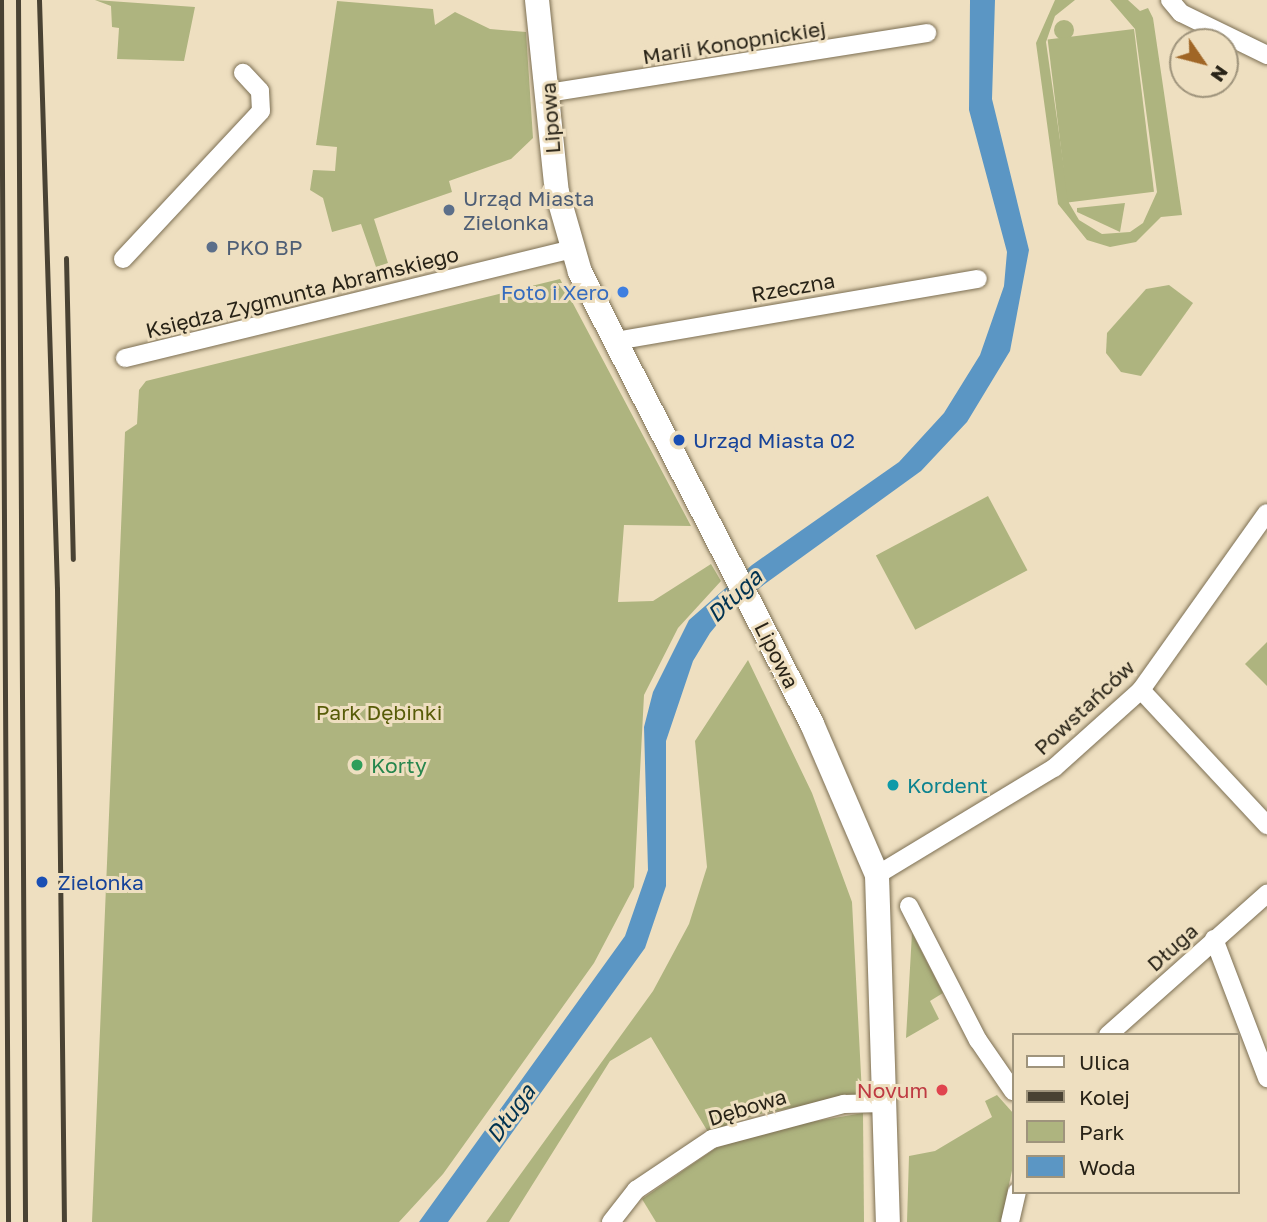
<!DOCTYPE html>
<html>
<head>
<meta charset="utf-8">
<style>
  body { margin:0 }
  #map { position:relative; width:1267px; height:1222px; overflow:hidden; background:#eedfc0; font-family:"Golos Text",sans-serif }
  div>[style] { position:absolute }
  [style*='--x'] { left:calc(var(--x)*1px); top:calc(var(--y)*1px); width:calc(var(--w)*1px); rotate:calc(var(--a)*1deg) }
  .green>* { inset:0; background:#aeb47f; transform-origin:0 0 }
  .round { border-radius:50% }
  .water>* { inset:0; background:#5b96c4 }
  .roads { filter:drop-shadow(0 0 2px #7c6f53) drop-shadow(0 0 2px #7c6f53) }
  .street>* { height:18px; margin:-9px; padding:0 9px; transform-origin:9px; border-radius:9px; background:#fff }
  .secondary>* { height:24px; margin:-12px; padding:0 12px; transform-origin:12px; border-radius:12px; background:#fff }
  .rail>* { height:5px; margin:-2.5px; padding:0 2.5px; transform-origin:2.5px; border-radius:2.5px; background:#494233 }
  .dots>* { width:19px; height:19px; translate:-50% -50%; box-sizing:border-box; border:4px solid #eedfc0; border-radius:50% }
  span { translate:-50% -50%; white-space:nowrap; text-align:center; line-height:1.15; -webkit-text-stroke:6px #eedfc0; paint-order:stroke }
  .street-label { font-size:21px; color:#282317 }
  .service-label { font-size:21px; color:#4e5e75 }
  .left { translate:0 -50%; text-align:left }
  .shop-label { font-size:21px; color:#366cbe }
  .right { translate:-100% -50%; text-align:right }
  .transit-label { font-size:21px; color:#164399 }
  .park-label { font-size:21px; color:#575c08 }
  .leisure-label { font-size:21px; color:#27864d }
  .culture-label { font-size:21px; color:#0d838f }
  .health-label { font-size:21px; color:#be3a42 }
  .water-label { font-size:23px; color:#003250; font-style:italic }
  .legend { position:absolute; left:1012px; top:1033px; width:228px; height:161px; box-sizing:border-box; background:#eedfc0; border:2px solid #9f947c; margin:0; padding:9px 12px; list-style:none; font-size:21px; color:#282317 }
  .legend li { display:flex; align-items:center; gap:14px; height:35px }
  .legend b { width:35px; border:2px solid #9f947c }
  .north { position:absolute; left:1169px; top:28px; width:70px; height:70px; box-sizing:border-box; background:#eedfc0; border:2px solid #9f947c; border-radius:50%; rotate:125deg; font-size:19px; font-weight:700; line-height:28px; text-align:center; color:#282317 }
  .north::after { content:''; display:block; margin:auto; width:24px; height:32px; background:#a06626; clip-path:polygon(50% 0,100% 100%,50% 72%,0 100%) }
</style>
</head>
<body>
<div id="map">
  <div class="green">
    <i style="clip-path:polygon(95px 0,195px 7px,184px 61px,117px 59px,119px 28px,112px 27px,111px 6px)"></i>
    <i style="clip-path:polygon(1055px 0,1075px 0,1055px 16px,1046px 42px,1069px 203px,1079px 220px,1102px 234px,1130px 232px,1143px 223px,1157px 192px,1135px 29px,1110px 0,1128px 0,1140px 11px,1148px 8px,1153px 18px,1182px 215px,1161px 217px,1136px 242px,1110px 247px,1087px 240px,1058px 204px,1036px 43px)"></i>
    <i style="clip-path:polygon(337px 1px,433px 9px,435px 25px,455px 12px,490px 29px,526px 32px,533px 138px,511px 159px,449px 181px,452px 192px,374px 219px,388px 263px,376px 267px,361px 224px,332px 232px,323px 198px,310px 190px,313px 170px,335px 171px,337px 147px,316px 145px)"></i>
    <i class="round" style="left:1054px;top:20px;width:20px;height:20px"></i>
    <i style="left:1134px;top:29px;width:164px;height:87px;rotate:83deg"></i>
    <i style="clip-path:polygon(1125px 203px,1120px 232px,1077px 212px,1077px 208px)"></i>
    <i style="clip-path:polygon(560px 279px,691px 526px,624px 525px,618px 602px,653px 601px,711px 564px,721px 581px,678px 628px,644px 695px,634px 887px,594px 963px,443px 1174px,399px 1222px,92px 1222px,125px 432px,137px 424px,139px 390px,146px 381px)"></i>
    <i style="clip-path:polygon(1169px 285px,1193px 303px,1141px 376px,1121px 372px,1106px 353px,1107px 333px,1146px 289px)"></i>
    <i style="left:988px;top:496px;width:84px;height:127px;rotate:62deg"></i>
    <i style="clip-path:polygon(1267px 642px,1267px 686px,1245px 664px)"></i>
    <i style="clip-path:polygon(748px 660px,812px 793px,852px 902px,862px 1094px,755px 1115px,708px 1132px,651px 1037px,610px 1061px,509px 1222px,486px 1222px,653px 991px,689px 924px,707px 867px,695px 741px)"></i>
    <i style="clip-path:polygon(912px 933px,943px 993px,930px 1001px,939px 1019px,906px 1038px)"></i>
    <i style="clip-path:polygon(997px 1095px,1013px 1113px,1013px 1166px,1001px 1222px,907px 1222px,909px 1156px,935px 1151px,992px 1117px,985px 1101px)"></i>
    <i style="clip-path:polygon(863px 1113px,864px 1222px,656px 1222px,642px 1199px,716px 1148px,776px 1128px)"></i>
  </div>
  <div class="water">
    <i style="clip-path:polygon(970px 0,995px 0,992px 99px,1029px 250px,1010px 351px,967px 422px,921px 471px,729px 610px,710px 633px,693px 661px,666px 741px,666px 886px,645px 948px,448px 1222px,419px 1222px,625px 936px,648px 870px,644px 727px,653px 692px,689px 620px,752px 565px,899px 462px,944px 413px,980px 355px,1004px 286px,1007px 252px,969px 110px)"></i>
  </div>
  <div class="roads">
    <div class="street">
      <i style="--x:1170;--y:0;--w:17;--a:50"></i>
      <i style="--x:1181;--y:13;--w:96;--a:26"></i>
      <i style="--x:548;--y:93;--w:384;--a:-9"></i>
      <i style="--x:123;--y:259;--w:202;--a:-47"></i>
      <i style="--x:261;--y:111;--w:20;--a:-93"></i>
      <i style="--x:260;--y:91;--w:25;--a:-133"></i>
      <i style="--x:615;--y:341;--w:368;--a:-9.7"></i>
      <i style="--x:125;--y:358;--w:460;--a:-13.7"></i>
      <i style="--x:1141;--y:690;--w:185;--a:47"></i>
      <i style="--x:877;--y:875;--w:207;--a:-31.2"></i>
      <i style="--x:1054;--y:768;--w:117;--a:-41.9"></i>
      <i style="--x:1141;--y:690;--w:217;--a:-54.6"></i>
      <i style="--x:909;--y:906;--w:151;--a:62.8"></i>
      <i style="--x:978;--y:1040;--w:62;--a:55.5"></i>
      <i style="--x:1214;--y:939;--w:149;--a:69.1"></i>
      <i style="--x:1108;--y:1035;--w:213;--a:-41.6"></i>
      <i style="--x:611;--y:1222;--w:41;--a:-52"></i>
      <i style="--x:636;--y:1190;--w:92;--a:-33.9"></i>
      <i style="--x:712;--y:1139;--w:137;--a:-14.9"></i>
      <i style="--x:844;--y:1104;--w:40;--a:-1.4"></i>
      <i style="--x:1010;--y:1222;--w:31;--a:-77"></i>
    </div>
    <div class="secondary">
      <i style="--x:537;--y:0;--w:193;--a:84.1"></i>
      <i style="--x:557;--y:192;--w:83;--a:74"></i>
      <i style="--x:580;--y:272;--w:508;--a:62.83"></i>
      <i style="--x:812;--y:724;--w:164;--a:66.7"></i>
      <i style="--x:877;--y:875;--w:347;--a:88.2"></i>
    </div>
  </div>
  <div class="rail">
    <i style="--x:1;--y:0;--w:1222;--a:89.67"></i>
    <i style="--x:18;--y:0;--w:1222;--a:89.67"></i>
    <i style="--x:39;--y:0;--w:589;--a:88.25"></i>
    <i style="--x:57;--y:589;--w:633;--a:89.37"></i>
    <i style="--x:66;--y:258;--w:301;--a:88.7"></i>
  </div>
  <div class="dots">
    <i style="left:449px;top:210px;background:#5c6f8a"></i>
    <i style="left:212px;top:247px;background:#5c6f8a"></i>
    <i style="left:623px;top:292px;background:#3f7fe0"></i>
    <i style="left:679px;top:440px;background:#1a4fb4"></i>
    <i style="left:357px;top:765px;background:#2e9e5b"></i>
    <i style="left:893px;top:785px;background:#0f9aa8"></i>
    <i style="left:42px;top:882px;background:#1a4fb4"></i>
    <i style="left:942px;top:1090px;background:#e0444e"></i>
  </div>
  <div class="street-label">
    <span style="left:734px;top:42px;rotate:-9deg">Marii Konopnickiej</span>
    <span style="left:550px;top:118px;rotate:-94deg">Lipowa</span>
    <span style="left:793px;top:287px;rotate:-10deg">Rzeczna</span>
    <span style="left:302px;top:292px;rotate:-14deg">Księdza Zygmunta Abramskiego</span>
    <span style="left:777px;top:655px;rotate:63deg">Lipowa</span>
    <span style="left:1084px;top:707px;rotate:-43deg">Powstańców</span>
    <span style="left:1172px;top:947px;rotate:-42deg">Długa</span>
    <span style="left:747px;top:1107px;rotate:-17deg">Dębowa</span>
  </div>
  <div class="service-label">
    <span class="left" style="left:463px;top:210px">Urząd Miasta<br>Zielonka</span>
    <span class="left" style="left:226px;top:247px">PKO BP</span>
  </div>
  <div class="shop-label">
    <span class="right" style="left:609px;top:292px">Foto i Xero</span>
  </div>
  <div class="transit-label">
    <span class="left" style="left:693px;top:440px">Urząd Miasta 02</span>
    <span class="left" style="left:58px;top:882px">Zielonka</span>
  </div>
  <div class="park-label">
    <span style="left:379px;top:712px">Park Dębinki</span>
  </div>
  <div class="leisure-label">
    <span class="left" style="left:371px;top:765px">Korty</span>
  </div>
  <div class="culture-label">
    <span class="left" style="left:907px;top:785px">Kordent</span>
  </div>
  <div class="health-label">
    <span class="right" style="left:928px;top:1090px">Novum</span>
  </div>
  <div class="water-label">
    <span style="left:734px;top:595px;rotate:-43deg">Długa</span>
    <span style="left:510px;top:1113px;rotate:-54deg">Długa</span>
  </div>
  <ul class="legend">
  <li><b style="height:9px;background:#fff"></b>Ulica</li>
  <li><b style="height:9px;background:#494233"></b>Kolej</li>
  <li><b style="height:19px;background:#aeb47f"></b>Park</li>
  <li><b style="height:19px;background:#5b96c4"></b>Woda</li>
  </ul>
  <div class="north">N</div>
</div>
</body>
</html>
